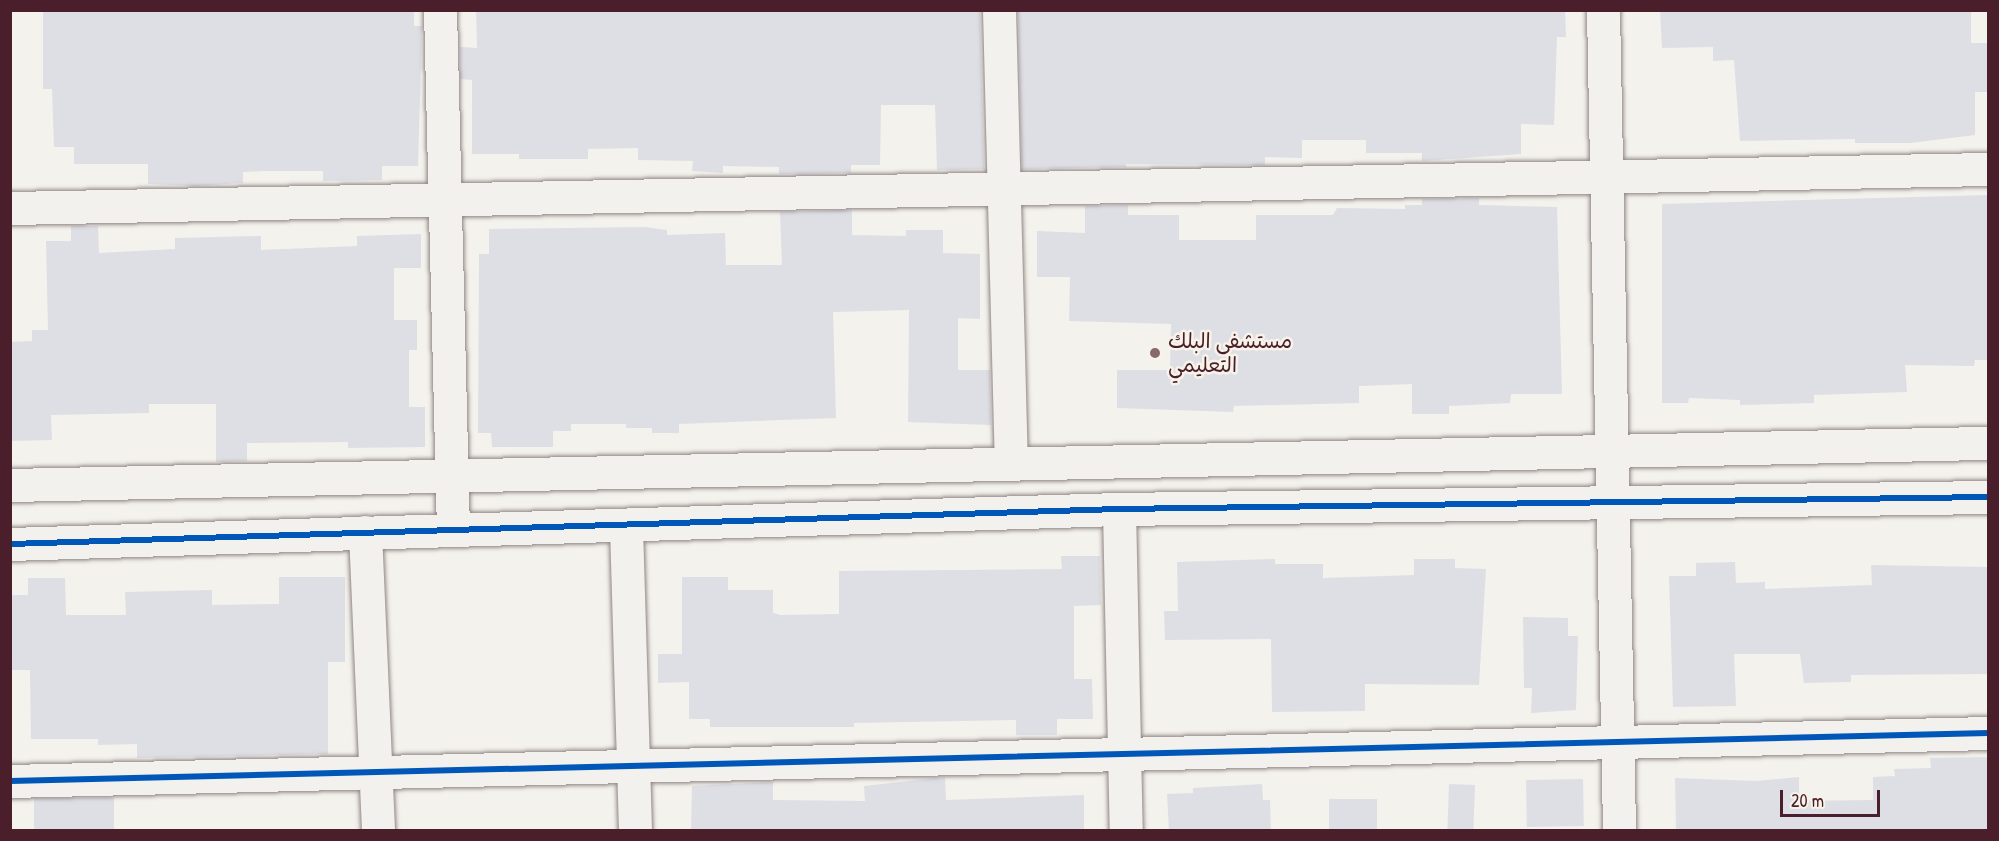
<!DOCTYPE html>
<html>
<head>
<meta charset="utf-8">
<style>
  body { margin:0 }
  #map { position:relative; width:1999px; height:841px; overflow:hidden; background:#f4f2ec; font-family:"Patrick Hand","Playpen Sans Arabic",sans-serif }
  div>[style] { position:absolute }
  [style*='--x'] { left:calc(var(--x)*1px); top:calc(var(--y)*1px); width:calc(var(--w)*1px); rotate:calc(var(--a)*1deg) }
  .building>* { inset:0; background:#dedee5; transform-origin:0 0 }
  .roads { filter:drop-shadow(0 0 2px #8f8685) drop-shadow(0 0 2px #8f8685) }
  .street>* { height:33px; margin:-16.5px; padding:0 16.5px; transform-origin:16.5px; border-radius:16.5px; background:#f2f1ed }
  .secondary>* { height:33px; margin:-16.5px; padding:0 16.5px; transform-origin:16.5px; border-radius:16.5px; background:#f2f1ed }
  .cycleway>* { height:6px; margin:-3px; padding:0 3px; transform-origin:3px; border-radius:3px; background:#0057b8 }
  .dots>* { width:16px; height:16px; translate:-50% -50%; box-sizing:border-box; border:3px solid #f7f3e8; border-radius:50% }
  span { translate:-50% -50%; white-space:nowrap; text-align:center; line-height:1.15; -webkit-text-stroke:5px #f7f3e8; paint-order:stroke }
  .poi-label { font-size:21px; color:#4a1f2b }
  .left { translate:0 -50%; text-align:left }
  .frame { position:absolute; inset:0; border:12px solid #4a1f2b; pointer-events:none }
  .scale { position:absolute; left:1780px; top:790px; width:100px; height:27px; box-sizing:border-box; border:3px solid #4a1f2b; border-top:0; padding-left:8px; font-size:18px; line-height:21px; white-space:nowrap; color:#4a1f2b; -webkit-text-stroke:4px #f7f3e8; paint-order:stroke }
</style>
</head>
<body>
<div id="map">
  <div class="building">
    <i style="clip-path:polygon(43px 10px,414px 10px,414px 26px,422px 26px,418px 166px,382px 166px,382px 180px,323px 181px,323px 171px,263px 171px,243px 172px,243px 183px,196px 186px,148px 184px,148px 164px,74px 164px,74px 147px,54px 147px,52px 89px,43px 89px)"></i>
    <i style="clip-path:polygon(476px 10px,980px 10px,984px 169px,937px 170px,935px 105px,881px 105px,880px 165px,851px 165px,851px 173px,779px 174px,779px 167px,723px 166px,723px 173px,692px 171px,693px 161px,638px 160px,638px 148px,588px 149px,588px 159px,519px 159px,519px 154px,472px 154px,472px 80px,460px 79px,460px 47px,477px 48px)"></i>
    <i style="clip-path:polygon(1018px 10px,1565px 10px,1566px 37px,1557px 37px,1554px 125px,1521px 124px,1521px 154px,1422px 161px,1422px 153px,1366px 153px,1366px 140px,1302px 140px,1302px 158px,1265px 157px,1265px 165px,1126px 164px,1126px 167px,1022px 169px)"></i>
    <i style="clip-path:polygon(1660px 10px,1971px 10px,1971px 43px,1989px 43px,1989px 92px,1975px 92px,1975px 135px,1910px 143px,1855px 143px,1855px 139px,1740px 141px,1734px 60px,1713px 61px,1713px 47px,1662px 48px)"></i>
    <i style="clip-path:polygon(1989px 195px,1989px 360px,1975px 360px,1974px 366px,1905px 365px,1907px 392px,1814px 395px,1814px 403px,1740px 405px,1740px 400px,1689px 398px,1688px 403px,1662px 403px,1662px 204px)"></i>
    <i style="clip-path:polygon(1479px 198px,1479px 205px,1557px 207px,1562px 394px,1511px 394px,1510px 403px,1449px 406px,1449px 414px,1412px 414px,1412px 384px,1359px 386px,1359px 403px,1234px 406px,1233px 412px,1117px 408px,1117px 370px,1170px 370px,1171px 324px,1069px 321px,1070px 277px,1037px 277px,1037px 231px,1085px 233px,1085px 206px,1128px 205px,1128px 215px,1179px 215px,1179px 240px,1256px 240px,1256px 215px,1333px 215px,1337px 208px,1405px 209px,1405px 205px,1422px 205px,1422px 199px)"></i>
    <i style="clip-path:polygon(852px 210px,852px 235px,906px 236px,906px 230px,943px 230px,943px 253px,980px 254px,980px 319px,958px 318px,958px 370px,990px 370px,991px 425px,908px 422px,909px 310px,833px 312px,836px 418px,679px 424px,679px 433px,652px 433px,652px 428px,626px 428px,626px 424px,571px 424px,571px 431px,553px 431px,553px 447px,492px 447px,491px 433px,478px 433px,479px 254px,489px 254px,489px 229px,645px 227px,667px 230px,667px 235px,725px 233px,726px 265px,782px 265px,780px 212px)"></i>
    <i style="clip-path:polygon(71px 226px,98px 226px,99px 253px,175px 249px,175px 238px,261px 236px,261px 250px,357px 246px,357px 236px,421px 234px,421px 268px,394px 268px,394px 320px,417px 320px,417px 350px,409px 350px,409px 407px,425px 407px,425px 447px,348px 448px,348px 442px,247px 443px,247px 461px,216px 462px,216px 404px,149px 404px,149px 413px,51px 415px,52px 440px,10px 441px,10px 342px,32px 341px,32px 330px,48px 330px,46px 241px,71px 241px)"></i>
    <i style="clip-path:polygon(1061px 556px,1100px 556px,1101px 605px,1074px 606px,1074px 679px,1092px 679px,1093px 719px,1057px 719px,1057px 735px,1016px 735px,1016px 720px,854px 723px,854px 727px,710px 727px,710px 719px,689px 719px,689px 682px,658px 683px,658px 654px,682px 654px,682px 577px,728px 577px,728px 590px,773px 590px,773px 613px,781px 615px,839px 614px,839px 571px,1062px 569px)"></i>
    <i style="clip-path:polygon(1275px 559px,1275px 564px,1323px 564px,1323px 578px,1414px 575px,1414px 559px,1455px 559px,1455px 568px,1486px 569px,1479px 685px,1365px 684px,1365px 711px,1272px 712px,1271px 639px,1165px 640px,1164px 611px,1178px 611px,1177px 562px)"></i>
    <i style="clip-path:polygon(1735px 562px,1736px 583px,1765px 582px,1765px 589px,1872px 585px,1871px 565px,1989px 567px,1989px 674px,1851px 675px,1851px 682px,1804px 683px,1800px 654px,1734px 654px,1736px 706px,1673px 707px,1669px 576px,1696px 576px,1696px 563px)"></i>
    <i style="clip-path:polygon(279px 577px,345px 577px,345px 662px,328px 662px,328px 754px,137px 758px,137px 744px,98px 745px,98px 739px,31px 739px,30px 670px,10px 670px,10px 595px,28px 595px,28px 578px,65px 578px,66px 615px,126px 615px,125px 592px,212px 590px,212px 605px,279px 604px)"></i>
    <i style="clip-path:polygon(1523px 617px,1568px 618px,1568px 636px,1578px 636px,1576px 710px,1531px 713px,1532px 688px,1524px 688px)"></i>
    <i style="clip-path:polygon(1989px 757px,1989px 831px,1676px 831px,1675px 778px,1756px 781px,1799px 777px,1799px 801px,1873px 800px,1873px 777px,1895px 776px,1894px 769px,1931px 768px,1930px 758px)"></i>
    <i style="clip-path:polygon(945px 777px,946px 800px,1084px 795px,1084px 831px,691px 831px,692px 786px,773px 782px,773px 800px,865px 801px,864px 786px)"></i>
    <i style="left:1583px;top:779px;width:47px;height:57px;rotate:89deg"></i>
    <i style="clip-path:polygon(1262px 784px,1263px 800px,1270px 800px,1271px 831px,1169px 831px,1167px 794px,1193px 793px,1193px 788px)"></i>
    <i style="left:1449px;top:784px;width:26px;height:47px;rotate:2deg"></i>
    <i style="left:114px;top:798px;width:33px;height:80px;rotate:90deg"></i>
    <i style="left:1377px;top:799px;width:32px;height:48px;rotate:90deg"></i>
  </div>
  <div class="roads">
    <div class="street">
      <i style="--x:440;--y:10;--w:520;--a:88.57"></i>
      <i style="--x:999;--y:10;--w:454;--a:88.5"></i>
      <i style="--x:10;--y:208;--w:1978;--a:-1.13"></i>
      <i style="--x:1119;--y:509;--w:321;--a:88.8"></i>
      <i style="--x:626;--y:527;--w:303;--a:88.3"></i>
      <i style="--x:365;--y:532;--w:298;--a:87.5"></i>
      <i style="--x:10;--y:781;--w:1979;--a:-1.39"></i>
    </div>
    <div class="secondary">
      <i style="--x:1603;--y:10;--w:820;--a:88.88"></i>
      <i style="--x:10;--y:485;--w:1978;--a:-1.22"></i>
      <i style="--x:10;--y:544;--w:1110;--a:-1.81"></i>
      <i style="--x:1119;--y:509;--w:869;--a:-0.79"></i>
    </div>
  </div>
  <div class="cycleway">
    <i style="--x:10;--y:544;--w:1110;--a:-1.81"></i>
    <i style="--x:1119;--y:509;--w:869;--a:-0.79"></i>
    <i style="--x:10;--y:781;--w:1979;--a:-1.39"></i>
  </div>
  <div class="dots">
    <i style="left:1155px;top:353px;background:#86696f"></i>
  </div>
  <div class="poi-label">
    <span class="left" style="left:1168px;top:353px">مستشفى البلك<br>التعليمي</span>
  </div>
  <div class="frame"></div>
  <div class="scale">20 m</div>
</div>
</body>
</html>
